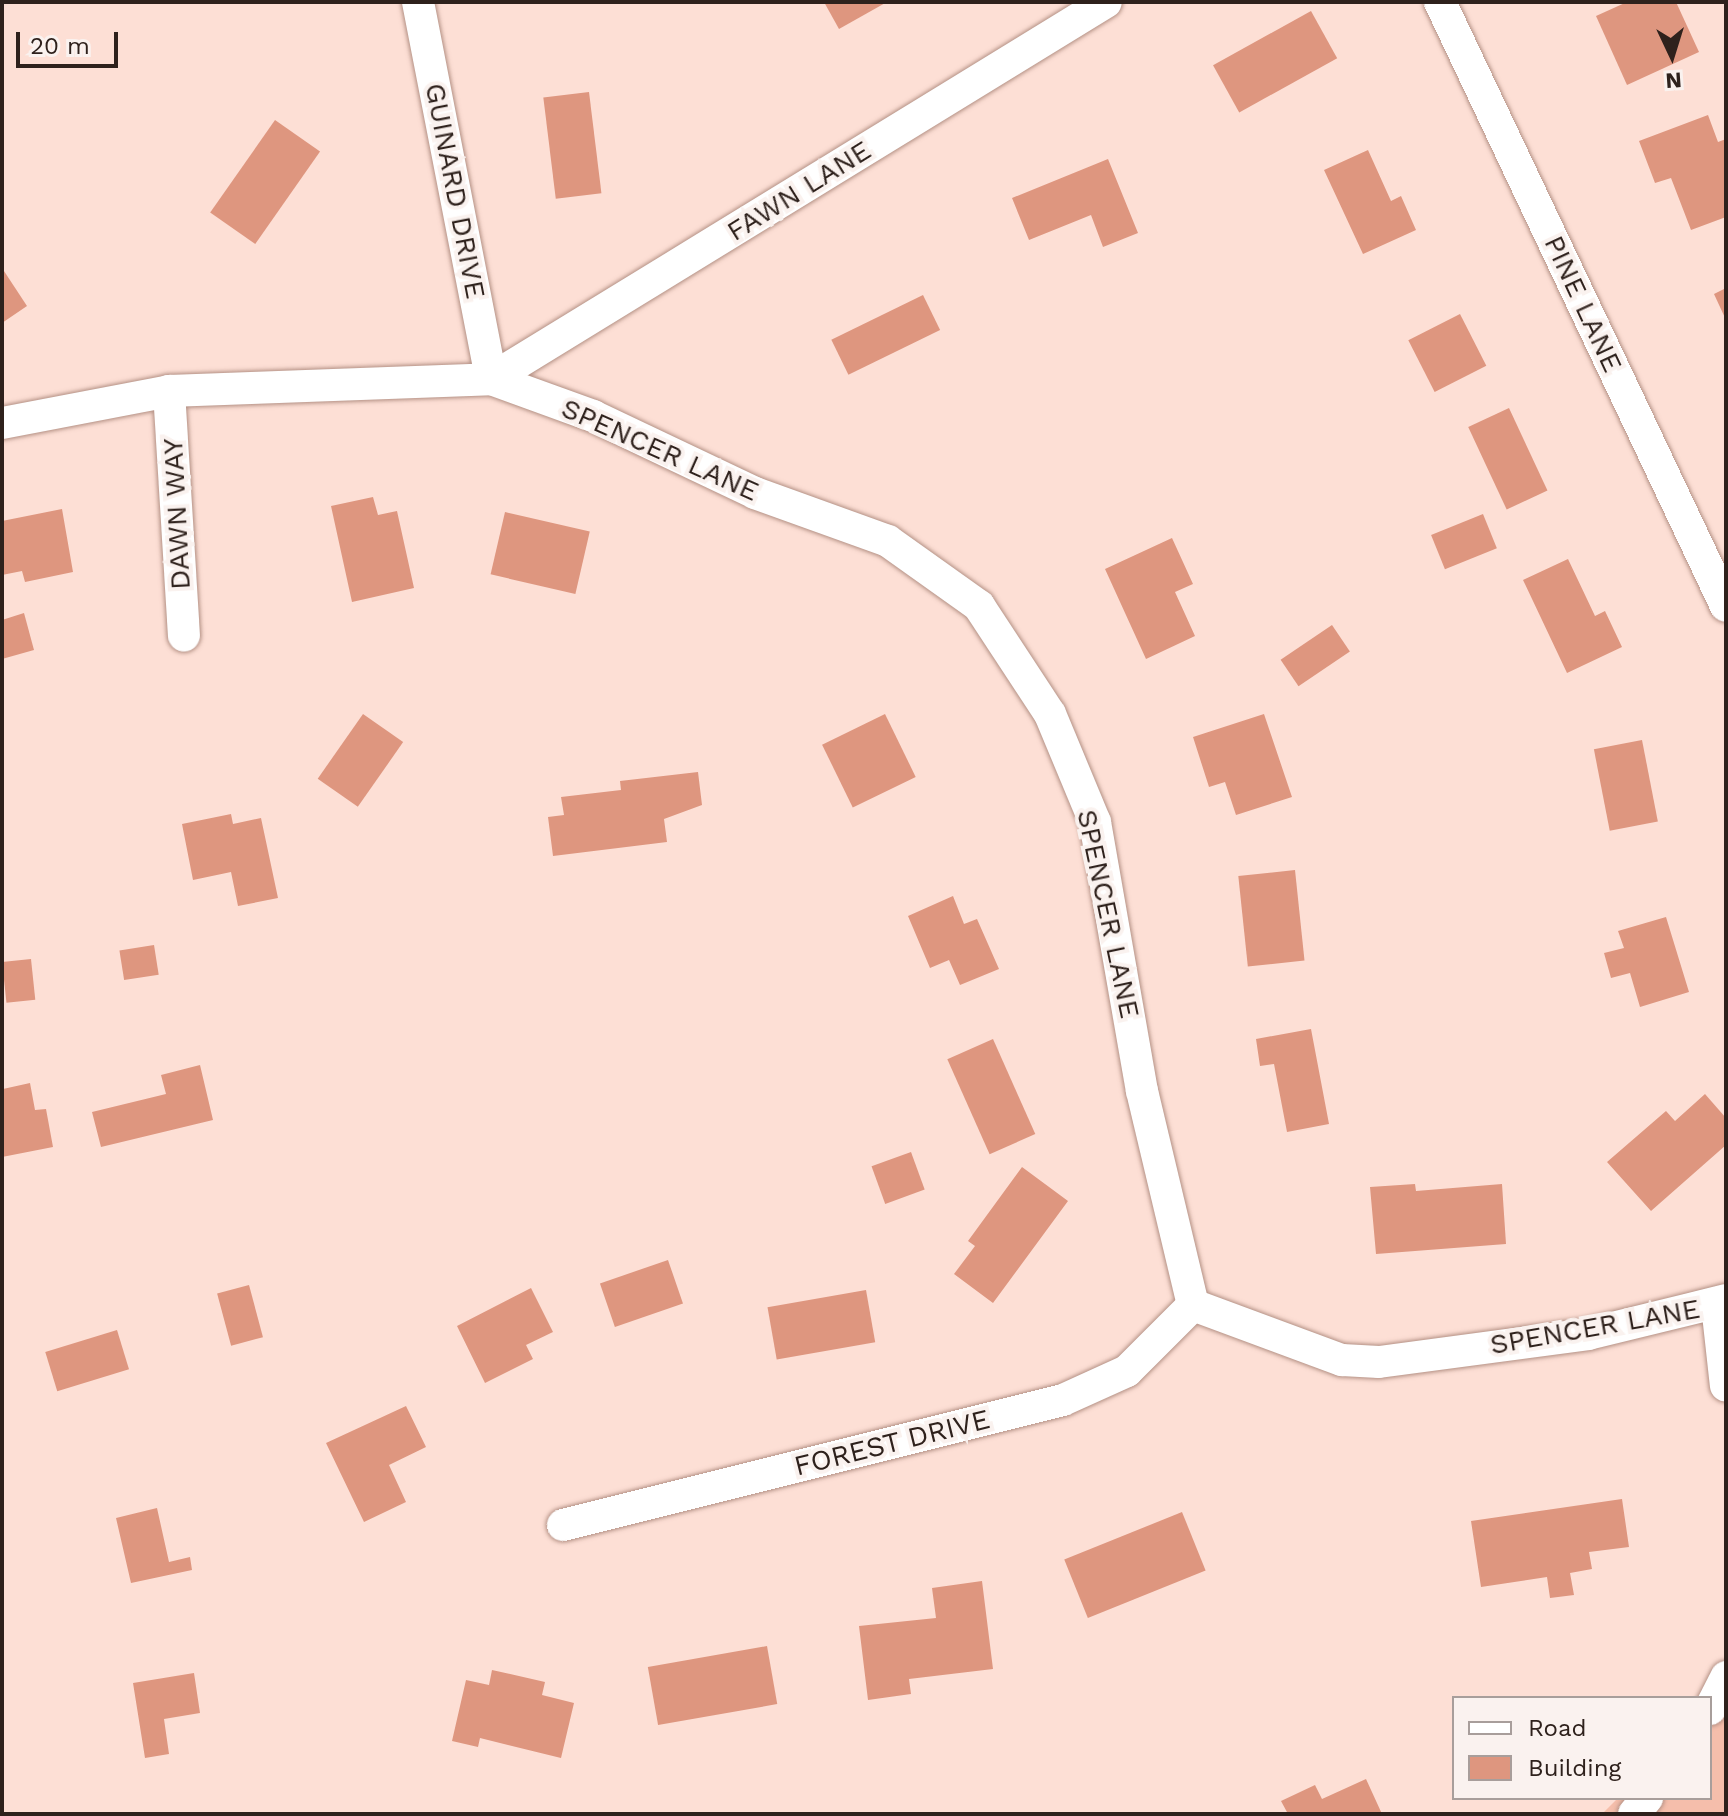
<!DOCTYPE html>
<html>
<head>
<meta charset="utf-8">
<style>
  body { margin:0 }
  #map { position:relative; width:1728px; height:1816px; overflow:hidden; background:#fddfd5; font-family:"Work Sans",sans-serif }
  div>[style] { position:absolute }
  [style*='--x'] { left:calc(var(--x)*1px); top:calc(var(--y)*1px); width:calc(var(--w)*1px); rotate:calc(var(--a)*1deg) }
  .green>* { inset:0; background:#f5beab }
  .building>* { inset:0; background:#de967f; transform-origin:0 0 }
  .roads { filter:drop-shadow(0 0 2px #b49185) drop-shadow(0 0 2px #b49185) }
  .street>* { height:32px; margin:-16px; padding:0 16px; transform-origin:16px; border-radius:16px; background:#fff }
  span { translate:-50% -50%; white-space:nowrap; text-align:center; line-height:1.15; -webkit-text-stroke:8px #faf2ef; paint-order:stroke }
  .street-label { font-size:28px; color:#2e211c }
  .frame { position:absolute; inset:0; border:4px solid #2e211c; pointer-events:none }
  .legend { position:absolute; left:1452px; top:1696px; width:260px; height:104px; box-sizing:border-box; background:#faf2ef; border:2px solid #a89e9b; margin:0; padding:10px 14px; list-style:none; font-size:24px; color:#2e211c }
  .legend li { display:flex; align-items:center; gap:16px; height:40px }
  .legend b { width:40px; border:2px solid #a89e9b }
  .north { position:absolute; left:1632px; top:16px; width:80px; height:80px; -webkit-text-stroke:6px #faf2ef; paint-order:stroke; rotate:176deg; font-size:22px; font-weight:700; line-height:32px; text-align:center; color:#2e211c }
  .north::after { content:''; display:block; margin:auto; width:28px; height:36px; background:#2e211c; clip-path:polygon(50% 0,100% 100%,50% 72%,0 100%) }
  .scale { position:absolute; left:16px; top:32px; width:102px; height:36px; box-sizing:border-box; border:4px solid #2e211c; border-top:0; padding-left:10px; font-size:24px; line-height:28px; white-space:nowrap; color:#2e211c; -webkit-text-stroke:6px #faf2ef; paint-order:stroke }
</style>
</head>
<body>
<div id="map">
  <div class="green">
    <i style="clip-path:polygon(1710px 1707px,1726px 1717px,1726px 1814px,1602px 1814px,1618px 1798px,1710px 1798px)"></i>
  </div>
  <div class="building">
    <i style="clip-path:polygon(824px 2px,887px 2px,839px 29px)"></i>
    <i style="clip-path:polygon(1627px 2px,1676px 2px,1699px 52px,1627px 85px,1596px 16px)"></i>
    <i style="left:1311px;top:11px;width:54px;height:112px;rotate:61deg"></i>
    <i style="left:589px;top:92px;width:102px;height:46px;rotate:83deg"></i>
    <i style="clip-path:polygon(1708px 115px,1718px 142px,1726px 139px,1726px 217px,1691px 230px,1671px 178px,1655px 183px,1639px 141px)"></i>
    <i style="left:275px;top:120px;width:55px;height:113px;rotate:35deg"></i>
    <i style="clip-path:polygon(1368px 150px,1391px 201px,1401px 196px,1416px 230px,1363px 254px,1324px 170px)"></i>
    <i style="clip-path:polygon(1108px 159px,1138px 233px,1103px 247px,1091px 215px,1029px 240px,1012px 198px)"></i>
    <i style="clip-path:polygon(2px 268px,27px 306px,2px 323px)"></i>
    <i style="clip-path:polygon(1726px 288px,1726px 320px,1714px 294px)"></i>
    <i style="left:923px;top:295px;width:39px;height:102px;rotate:64deg"></i>
    <i style="left:1460px;top:314px;width:58px;height:58px;rotate:63deg"></i>
    <i style="left:1509px;top:408px;width:91px;height:45px;rotate:65deg"></i>
    <i style="clip-path:polygon(373px 497px,378px 515px,397px 511px,414px 588px,352px 602px,331px 506px)"></i>
    <i style="clip-path:polygon(62px 509px,73px 572px,25px 582px,22px 571px,2px 575px,2px 521px)"></i>
    <i style="left:505px;top:512px;width:87px;height:64px;rotate:13deg"></i>
    <i style="left:1483px;top:514px;width:37px;height:56px;rotate:68deg"></i>
    <i style="clip-path:polygon(1172px 538px,1193px 584px,1175px 592px,1195px 636px,1146px 659px,1105px 569px)"></i>
    <i style="clip-path:polygon(1568px 559px,1595px 616px,1605px 611px,1622px 647px,1567px 673px,1523px 580px)"></i>
    <i style="clip-path:polygon(24px 613px,34px 650px,2px 659px,2px 620px)"></i>
    <i style="left:1332px;top:625px;width:32px;height:62px;rotate:56deg"></i>
    <i style="left:363px;top:714px;width:49px;height:79px;rotate:35deg"></i>
    <i style="left:885px;top:714px;width:70px;height:70px;rotate:64deg"></i>
    <i style="clip-path:polygon(1264px 714px,1292px 797px,1236px 815px,1225px 782px,1209px 787px,1193px 737px)"></i>
    <i style="left:1642px;top:740px;width:83px;height:49px;rotate:79deg"></i>
    <i style="clip-path:polygon(698px 772px,702px 805px,664px 819px,667px 842px,553px 856px,548px 817px,564px 815px,561px 797px,621px 790px,620px 781px)"></i>
    <i style="clip-path:polygon(231px 814px,233px 824px,261px 818px,278px 898px,238px 906px,231px 872px,193px 880px,182px 824px)"></i>
    <i style="left:1295px;top:870px;width:91px;height:57px;rotate:84deg"></i>
    <i style="clip-path:polygon(953px 896px,964px 924px,977px 919px,999px 969px,960px 985px,949px 960px,930px 968px,908px 916px)"></i>
    <i style="clip-path:polygon(1666px 917px,1689px 992px,1640px 1007px,1630px 973px,1611px 978px,1604px 953px,1624px 948px,1618px 931px)"></i>
    <i style="left:154px;top:945px;width:30px;height:35px;rotate:81deg"></i>
    <i style="left:31px;top:959px;width:41px;height:29px;rotate:84deg"></i>
    <i style="clip-path:polygon(1311px 1029px,1329px 1124px,1287px 1132px,1274px 1064px,1260px 1066px,1256px 1039px)"></i>
    <i style="left:993px;top:1039px;width:104px;height:50px;rotate:66deg"></i>
    <i style="clip-path:polygon(200px 1065px,213px 1120px,101px 1147px,92px 1112px,166px 1094px,161px 1075px)"></i>
    <i style="clip-path:polygon(30px 1083px,35px 1110px,46px 1109px,53px 1147px,2px 1157px,3px 1089px)"></i>
    <i style="clip-path:polygon(1705px 1094px,1726px 1118px,1726px 1145px,1651px 1211px,1607px 1162px,1666px 1111px,1675px 1121px)"></i>
    <i style="left:911px;top:1152px;width:40px;height:42px;rotate:70deg"></i>
    <i style="clip-path:polygon(1022px 1167px,1068px 1201px,993px 1303px,954px 1274px,975px 1246px,968px 1241px)"></i>
    <i style="clip-path:polygon(1415px 1184px,1416px 1191px,1502px 1184px,1506px 1244px,1376px 1254px,1370px 1187px)"></i>
    <i style="left:668px;top:1260px;width:46px;height:72px;rotate:71deg"></i>
    <i style="left:249px;top:1285px;width:54px;height:33px;rotate:75deg"></i>
    <i style="clip-path:polygon(531px 1288px,553px 1332px,526px 1345px,533px 1359px,485px 1383px,457px 1326px)"></i>
    <i style="left:866px;top:1290px;width:53px;height:100px;rotate:80deg"></i>
    <i style="left:117px;top:1330px;width:41px;height:75px;rotate:73deg"></i>
    <i style="clip-path:polygon(406px 1406px,426px 1447px,389px 1465px,406px 1502px,364px 1522px,326px 1443px)"></i>
    <i style="clip-path:polygon(1622px 1499px,1629px 1547px,1589px 1552px,1592px 1569px,1570px 1573px,1574px 1595px,1550px 1598px,1547px 1577px,1481px 1587px,1471px 1521px)"></i>
    <i style="clip-path:polygon(157px 1508px,169px 1562px,190px 1557px,192px 1570px,131px 1583px,116px 1518px)"></i>
    <i style="left:1182px;top:1512px;width:63px;height:127px;rotate:68deg"></i>
    <i style="clip-path:polygon(982px 1581px,993px 1669px,909px 1679px,911px 1694px,868px 1700px,859px 1626px,936px 1618px,932px 1588px)"></i>
    <i style="left:767px;top:1646px;width:59px;height:121px;rotate:80deg"></i>
    <i style="clip-path:polygon(492px 1670px,545px 1682px,542px 1695px,574px 1703px,561px 1758px,480px 1738px,478px 1747px,452px 1741px,466px 1680px,489px 1685px)"></i>
    <i style="clip-path:polygon(194px 1673px,200px 1713px,164px 1719px,169px 1754px,145px 1758px,133px 1683px)"></i>
    <i style="clip-path:polygon(1366px 1779px,1382px 1814px,1288px 1814px,1281px 1801px,1315px 1785px,1322px 1799px)"></i>
  </div>
  <div class="roads">
    <div class="street">
      <i style="--x:418;--y:2;--w:384;--a:79"></i>
      <i style="--x:491;--y:379;--w:721;--a:-31.51"></i>
      <i style="--x:1440;--y:2;--w:668;--a:64.66"></i>
      <i style="--x:169;--y:391;--w:245;--a:86.5"></i>
      <i style="--x:2;--y:423;--w:170;--a:-10.8"></i>
      <i style="--x:169;--y:391;--w:322;--a:-2.1"></i>
      <i style="--x:491;--y:379;--w:109;--a:19.9"></i>
      <i style="--x:593;--y:416;--w:179;--a:25.4"></i>
      <i style="--x:755;--y:493;--w:141;--a:19.8"></i>
      <i style="--x:888;--y:541;--w:112;--a:35.5"></i>
      <i style="--x:979;--y:606;--w:129;--a:56.7"></i>
      <i style="--x:1050;--y:714;--w:117;--a:67.4"></i>
      <i style="--x:1095;--y:822;--w:273;--a:80.1"></i>
      <i style="--x:1142;--y:1091;--w:220;--a:76.6"></i>
      <i style="--x:1193;--y:1305;--w:159;--a:20.3"></i>
      <i style="--x:1342;--y:1360;--w:37;--a:3"></i>
      <i style="--x:1379;--y:1362;--w:211;--a:-7.6"></i>
      <i style="--x:1588;--y:1334;--w:142;--a:-13.8"></i>
      <i style="--x:1717;--y:1305;--w:81;--a:83.7"></i>
      <i style="--x:563;--y:1525;--w:515;--a:-14.04"></i>
      <i style="--x:1063;--y:1400;--w:70;--a:-24.4"></i>
      <i style="--x:1127;--y:1371;--w:93;--a:-45"></i>
      <i style="--x:1710;--y:1709;--w:36;--a:-63"></i>
      <i style="--x:1634;--y:1814;--w:21;--a:-51"></i>
    </div>
  </div>
  <div class="street-label">
    <span style="left:455px;top:191px;rotate:79deg">GUINARD DRIVE</span>
    <span style="left:799px;top:191px;rotate:-32deg">FAWN LANE</span>
    <span style="left:1583px;top:304px;rotate:65deg">PINE LANE</span>
    <span style="left:660px;top:450px;rotate:24deg">SPENCER LANE</span>
    <span style="left:177px;top:514px;rotate:-93deg">DAWN WAY</span>
    <span style="left:1108px;top:914px;rotate:78deg">SPENCER LANE</span>
    <span style="left:1595px;top:1327px;rotate:-10deg">SPENCER LANE</span>
    <span style="left:892px;top:1443px;rotate:-14deg">FOREST DRIVE</span>
  </div>
  <div class="frame"></div>
  <ul class="legend">
  <li><b style="height:10px;background:#fff"></b>Road</li>
  <li><b style="height:22px;background:#de967f"></b>Building</li>
  </ul>
  <div class="north">N</div>
  <div class="scale">20 m</div>
</div>
</body>
</html>
